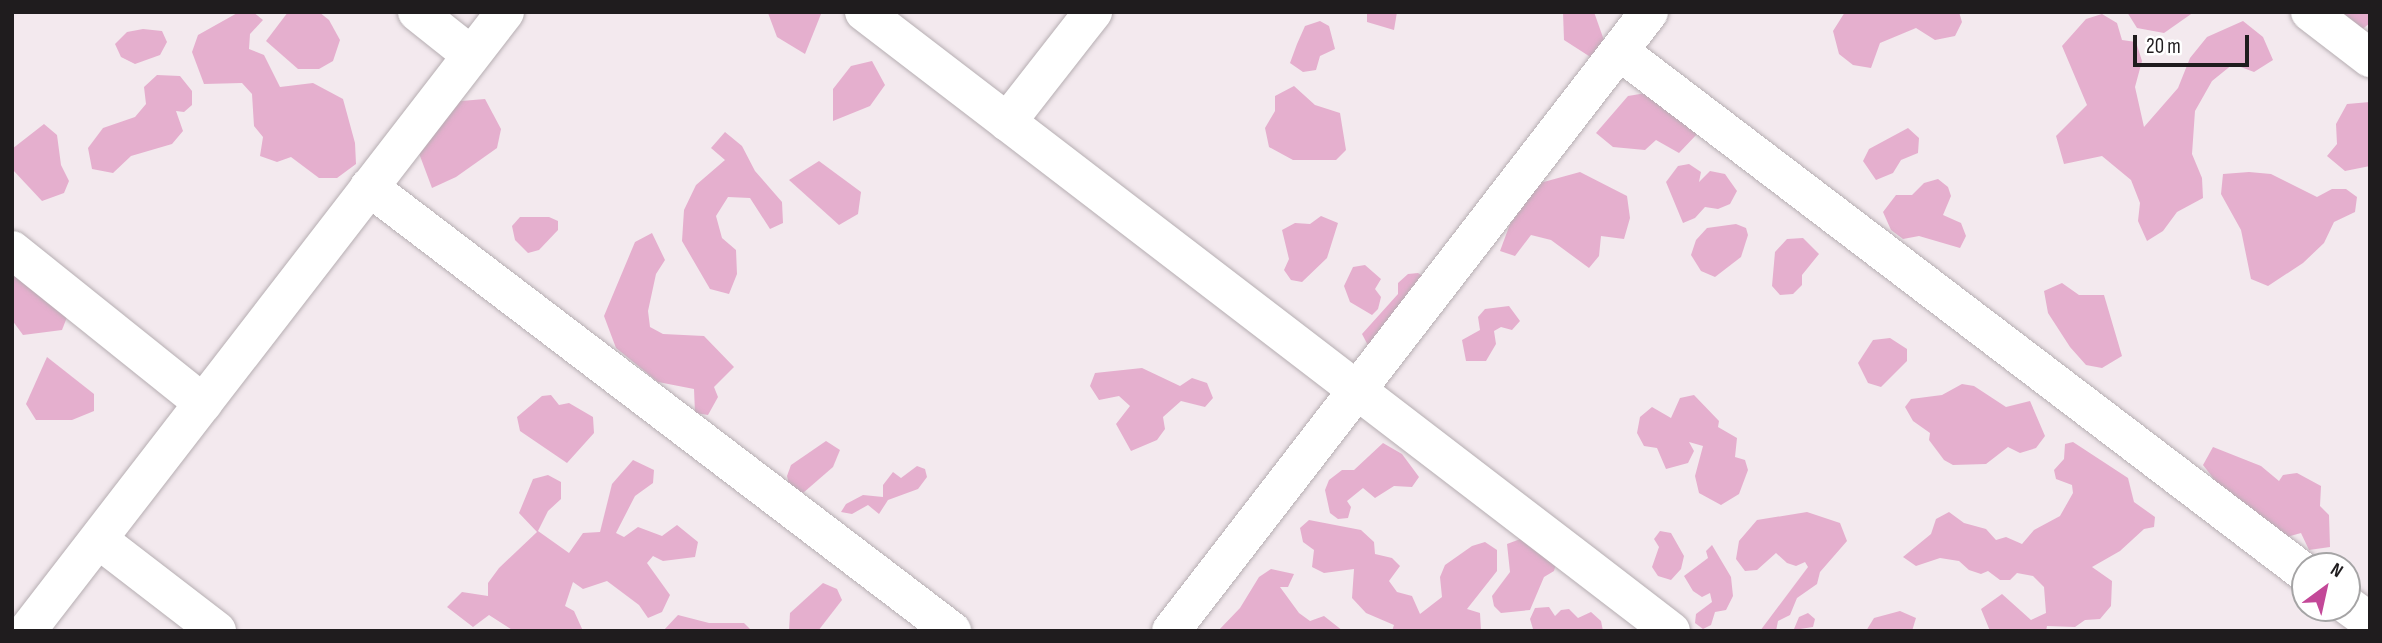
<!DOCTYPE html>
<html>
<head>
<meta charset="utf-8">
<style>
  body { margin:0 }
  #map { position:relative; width:2382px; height:643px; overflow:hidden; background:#f3e9ee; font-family:"Sofia Sans Condensed",sans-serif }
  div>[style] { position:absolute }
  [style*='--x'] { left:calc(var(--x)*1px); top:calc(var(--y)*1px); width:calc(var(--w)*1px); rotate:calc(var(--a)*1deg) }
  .green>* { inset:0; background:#e5afce }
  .roads { filter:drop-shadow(0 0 2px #b6aeb2) drop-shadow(0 0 2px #b6aeb2) }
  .minor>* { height:38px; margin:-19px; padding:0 19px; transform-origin:19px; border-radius:19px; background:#fff }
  span { translate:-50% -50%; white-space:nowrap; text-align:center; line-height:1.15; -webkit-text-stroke:7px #fff; paint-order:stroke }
  .frame { position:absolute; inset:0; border:14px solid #1f1c1e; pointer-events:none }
  .north { position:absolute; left:2291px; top:552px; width:70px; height:70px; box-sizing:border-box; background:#fff; border:2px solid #a5a4a5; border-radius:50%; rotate:33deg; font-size:19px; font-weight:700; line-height:28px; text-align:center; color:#1f1c1e }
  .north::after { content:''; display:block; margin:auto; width:24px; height:32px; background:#c34898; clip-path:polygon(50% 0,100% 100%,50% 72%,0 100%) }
  .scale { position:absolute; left:2133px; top:35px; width:116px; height:32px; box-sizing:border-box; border:4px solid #1f1c1e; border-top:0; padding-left:9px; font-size:21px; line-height:24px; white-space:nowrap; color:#1f1c1e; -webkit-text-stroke:5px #fff; paint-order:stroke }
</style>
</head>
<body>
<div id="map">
  <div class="green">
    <i style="clip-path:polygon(239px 12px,253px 12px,263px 20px,250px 34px,249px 49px,264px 55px,280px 87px,313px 83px,343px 99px,355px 143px,356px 164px,337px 178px,319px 178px,291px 157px,277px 162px,260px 156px,263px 137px,254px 126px,252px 94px,242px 83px,204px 84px,192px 52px,198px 35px)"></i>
    <i style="clip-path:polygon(288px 12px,319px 12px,329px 20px,340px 40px,333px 61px,319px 69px,298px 69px,266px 41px)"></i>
    <i style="clip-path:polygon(818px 12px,821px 14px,805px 54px,777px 37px,768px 13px)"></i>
    <i style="clip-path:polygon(1367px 12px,1397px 12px,1394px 30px,1367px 22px)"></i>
    <i style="clip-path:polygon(1563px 12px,1594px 12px,1606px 46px,1592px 58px,1564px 40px)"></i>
    <i style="clip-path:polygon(1845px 12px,1959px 12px,1962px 22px,1955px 36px,1935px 40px,1916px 28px,1880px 43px,1871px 68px,1853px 65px,1839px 54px,1833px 31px)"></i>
    <i style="clip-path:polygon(2127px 12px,2194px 12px,2164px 33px,2137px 28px)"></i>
    <i style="clip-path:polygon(2338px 12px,2370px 12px,2370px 23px,2360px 31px)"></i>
    <i style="clip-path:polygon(2102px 14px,2117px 23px,2122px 40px,2136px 42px,2142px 61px,2135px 87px,2144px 127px,2178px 88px,2190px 58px,2207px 37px,2243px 21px,2263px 37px,2273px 60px,2254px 72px,2233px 64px,2212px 81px,2195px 111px,2192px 154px,2202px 178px,2203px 198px,2177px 212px,2163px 231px,2147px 241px,2138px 221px,2140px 203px,2131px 180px,2102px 156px,2064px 164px,2056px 136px,2087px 105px,2062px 46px,2086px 19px)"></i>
    <i style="clip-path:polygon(1320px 21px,1329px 26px,1335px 49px,1320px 56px,1316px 70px,1303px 72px,1290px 63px,1297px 44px,1305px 26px)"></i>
    <i style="clip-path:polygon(143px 29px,162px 31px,167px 42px,160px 55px,135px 64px,121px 57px,115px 44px,127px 32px)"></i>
    <i style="clip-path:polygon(872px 61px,885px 85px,870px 106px,833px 121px,833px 89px,851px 66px)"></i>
    <i style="clip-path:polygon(157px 75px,180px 76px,192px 91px,192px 105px,184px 112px,176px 111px,183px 131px,172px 144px,131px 156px,113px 173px,92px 169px,88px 148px,103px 128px,135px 117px,146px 104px,144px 87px)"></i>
    <i style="clip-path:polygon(1294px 86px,1315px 105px,1340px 113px,1346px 150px,1336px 160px,1293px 160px,1269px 147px,1265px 128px,1275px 111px,1275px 96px)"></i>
    <i style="clip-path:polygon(1646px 93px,1698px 133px,1679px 153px,1656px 140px,1645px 150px,1613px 147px,1596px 133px,1628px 96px)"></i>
    <i style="clip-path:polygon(485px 99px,501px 129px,497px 148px,456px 177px,432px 188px,417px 148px,449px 102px)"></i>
    <i style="clip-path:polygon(2370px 102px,2370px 166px,2345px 171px,2327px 156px,2337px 144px,2336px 124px,2347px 104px)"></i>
    <i style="clip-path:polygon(44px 124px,57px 135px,61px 165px,69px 181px,64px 193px,42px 201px,12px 169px,12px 149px)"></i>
    <i style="clip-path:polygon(1908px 128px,1919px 138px,1918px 153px,1901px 160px,1893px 173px,1876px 180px,1863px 161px,1869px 149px)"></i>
    <i style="clip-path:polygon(725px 132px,742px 146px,755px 171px,782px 202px,783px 223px,770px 229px,750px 198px,728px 197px,716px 216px,722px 238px,736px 250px,737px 274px,729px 294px,710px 289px,682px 241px,684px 210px,696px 185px,725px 160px,711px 148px)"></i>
    <i style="clip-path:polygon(819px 161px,861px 192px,858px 214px,839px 225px,789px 180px)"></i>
    <i style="clip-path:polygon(1689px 164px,1701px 172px,1699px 182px,1710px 171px,1725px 174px,1737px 191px,1730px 204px,1718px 209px,1705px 207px,1695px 218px,1683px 223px,1666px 182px,1678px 166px)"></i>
    <i style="clip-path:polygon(1580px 172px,1627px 196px,1630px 218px,1624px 239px,1601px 236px,1599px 256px,1589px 268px,1551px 240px,1531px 235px,1515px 256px,1500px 251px,1510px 224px,1540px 183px)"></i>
    <i style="clip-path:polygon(2249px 172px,2271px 174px,2317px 197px,2332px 189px,2346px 189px,2357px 197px,2355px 212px,2334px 222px,2324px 243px,2303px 263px,2268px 286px,2251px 279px,2241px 230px,2221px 194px,2223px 174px)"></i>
    <i style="clip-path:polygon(1938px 179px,1948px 187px,1951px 196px,1943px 215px,1961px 223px,1966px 236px,1960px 248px,1919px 236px,1903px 239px,1891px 230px,1883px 212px,1896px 195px,1912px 195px,1924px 183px)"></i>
    <i style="clip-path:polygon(1321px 216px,1338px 223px,1327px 258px,1302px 282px,1291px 280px,1284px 270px,1289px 259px,1282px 230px,1295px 223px,1310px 224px)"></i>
    <i style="clip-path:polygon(520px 217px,549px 217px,558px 221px,558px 230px,539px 250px,528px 253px,515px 240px,512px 226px)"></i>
    <i style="clip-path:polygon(1736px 224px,1746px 228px,1748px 235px,1741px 257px,1715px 277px,1701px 271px,1691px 255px,1696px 240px,1707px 228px)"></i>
    <i style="clip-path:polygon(652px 233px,665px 260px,656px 274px,648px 311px,650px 327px,663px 334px,704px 336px,734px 367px,714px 387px,718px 397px,708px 415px,695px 413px,694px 389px,658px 382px,616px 348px,604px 316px,635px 242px)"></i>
    <i style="clip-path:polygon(1803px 238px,1819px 254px,1802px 275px,1802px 285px,1793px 294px,1780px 295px,1772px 286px,1775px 252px,1787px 239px)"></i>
    <i style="clip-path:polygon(1365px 265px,1381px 279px,1375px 289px,1381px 297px,1378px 309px,1372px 315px,1350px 302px,1344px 286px,1353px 267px)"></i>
    <i style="clip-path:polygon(12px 270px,69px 312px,62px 330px,23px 335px,12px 320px)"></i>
    <i style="clip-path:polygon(1418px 273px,1424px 277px,1372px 353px,1362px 334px,1398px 294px,1398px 283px,1408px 274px)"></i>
    <i style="clip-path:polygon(2062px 283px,2079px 295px,2104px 295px,2122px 356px,2102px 368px,2086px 365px,2070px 347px,2048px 313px,2044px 291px)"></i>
    <i style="clip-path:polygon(1509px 306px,1520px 321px,1512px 330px,1501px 327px,1494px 331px,1496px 344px,1486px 361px,1466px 361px,1462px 340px,1480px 330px,1478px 317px,1485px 309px)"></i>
    <i style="clip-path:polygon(1890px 338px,1907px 349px,1907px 361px,1881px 387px,1868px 383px,1858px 363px,1873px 340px)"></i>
    <i style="clip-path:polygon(47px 357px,94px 394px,94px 411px,72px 420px,36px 420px,26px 404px)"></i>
    <i style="clip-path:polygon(1142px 368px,1180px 386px,1192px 378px,1207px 383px,1213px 398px,1205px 407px,1181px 401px,1163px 417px,1165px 429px,1157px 440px,1131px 451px,1116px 424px,1130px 406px,1119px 396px,1099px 400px,1090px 386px,1095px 373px)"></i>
    <i style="clip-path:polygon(1962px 384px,1974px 386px,2006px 407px,2030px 401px,2045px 436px,2036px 448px,2020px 453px,2008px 447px,1986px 464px,1953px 465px,1944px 460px,1929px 440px,1930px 433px,1913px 421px,1905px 407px,1911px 399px,1942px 395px)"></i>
    <i style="clip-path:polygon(551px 395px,559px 405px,569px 403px,593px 417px,594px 433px,567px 463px,520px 431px,517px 417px,542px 396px)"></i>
    <i style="clip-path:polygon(1694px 395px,1719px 421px,1718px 427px,1737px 438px,1735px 457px,1745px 460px,1748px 470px,1739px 494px,1721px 505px,1699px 493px,1695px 476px,1703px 446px,1689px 442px,1694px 451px,1688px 463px,1666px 469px,1657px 448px,1644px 446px,1637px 433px,1640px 417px,1652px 407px,1671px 418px,1680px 398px)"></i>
    <i style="clip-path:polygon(826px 441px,840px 450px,833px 467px,803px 493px,790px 489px,787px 476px,791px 465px)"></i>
    <i style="clip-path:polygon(2073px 442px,2128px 478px,2134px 502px,2155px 517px,2154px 527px,2144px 529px,2120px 551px,2092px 567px,2112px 581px,2111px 606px,2100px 619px,2085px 620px,2075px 627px,2047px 626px,2046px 631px,1990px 631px,1981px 609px,2002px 594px,2031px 620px,2046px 613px,2044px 587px,2033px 576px,2017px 573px,2010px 580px,2000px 580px,1988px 571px,1981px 574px,1969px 570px,1959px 561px,1940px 558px,1916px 566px,1903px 557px,1931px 534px,1936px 519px,1949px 512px,1964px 523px,1986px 529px,1996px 540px,2006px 537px,2022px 544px,2034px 530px,2060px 516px,2073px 493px,2072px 485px,2056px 479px,2054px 470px,2064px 459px,2065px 444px)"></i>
    <i style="clip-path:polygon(1383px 443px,1402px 454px,1419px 477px,1412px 487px,1394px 486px,1375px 498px,1363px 488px,1347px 501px,1351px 507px,1348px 518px,1338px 519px,1330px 513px,1325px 490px,1329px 480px,1342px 470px,1354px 470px)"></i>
    <i style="clip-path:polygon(2213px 447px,2261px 466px,2279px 481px,2283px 475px,2297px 473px,2321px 486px,2320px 506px,2329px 515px,2330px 547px,2309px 550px,2301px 533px,2283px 538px,2241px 514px,2203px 465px)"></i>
    <i style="clip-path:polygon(633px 460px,654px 470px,653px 483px,635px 496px,616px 533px,624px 537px,638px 527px,662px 536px,677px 525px,698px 542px,695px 557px,663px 561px,653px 556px,647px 563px,670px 595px,662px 612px,648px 618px,639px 605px,607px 581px,583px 589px,573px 582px,565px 606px,574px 611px,583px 631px,514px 631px,489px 615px,473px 627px,447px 607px,462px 592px,488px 596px,488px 583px,499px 568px,537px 532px,519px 513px,533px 479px,548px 475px,561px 482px,561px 499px,548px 511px,538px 531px,569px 553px,583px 533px,600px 532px,612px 484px)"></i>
    <i style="clip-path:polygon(917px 466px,925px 469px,927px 477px,918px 489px,888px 500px,879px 514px,868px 505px,852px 514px,841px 512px,846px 504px,863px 495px,883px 497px,883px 485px,893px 472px,901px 478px)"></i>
    <i style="clip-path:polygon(1807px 512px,1840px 523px,1847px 541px,1820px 572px,1817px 584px,1797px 598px,1790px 615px,1778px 621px,1776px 631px,1760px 631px,1808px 567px,1805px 562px,1796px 566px,1787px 563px,1776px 553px,1757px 570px,1745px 571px,1736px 559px,1739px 541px,1757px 520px)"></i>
    <i style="clip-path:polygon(1309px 520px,1361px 530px,1374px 542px,1375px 554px,1392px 558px,1400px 566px,1389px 581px,1397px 592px,1412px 596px,1420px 614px,1442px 597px,1440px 577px,1445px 565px,1472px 546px,1485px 542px,1497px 550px,1497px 571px,1467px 609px,1480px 613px,1481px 631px,1392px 631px,1394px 625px,1366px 613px,1352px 598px,1354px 569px,1324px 573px,1312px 567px,1314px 550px,1303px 542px,1300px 528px)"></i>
    <i style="clip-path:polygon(1660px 531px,1671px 533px,1684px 556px,1681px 569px,1671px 580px,1658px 576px,1652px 567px,1659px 547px,1654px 539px)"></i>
    <i style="clip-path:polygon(1523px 538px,1558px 557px,1554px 571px,1544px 577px,1530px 610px,1501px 613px,1494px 606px,1492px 596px,1510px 572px,1507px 544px)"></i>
    <i style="clip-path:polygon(1712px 545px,1731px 577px,1733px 596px,1726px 610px,1715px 612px,1711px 625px,1703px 629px,1695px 623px,1696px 614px,1712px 602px,1710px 593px,1702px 597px,1693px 591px,1684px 576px,1708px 558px,1706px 551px)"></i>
    <i style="clip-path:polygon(1271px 569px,1294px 574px,1288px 587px,1280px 587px,1299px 613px,1310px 621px,1324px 616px,1343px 631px,1218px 631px,1240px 608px,1259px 577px)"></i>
    <i style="clip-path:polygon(823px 583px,837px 589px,842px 600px,818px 631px,789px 631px,790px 613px)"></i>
    <i style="clip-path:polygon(1549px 607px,1555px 616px,1561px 610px,1569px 609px,1578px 618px,1591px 612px,1601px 621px,1603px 631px,1533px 629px,1530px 619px,1535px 608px)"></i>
    <i style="clip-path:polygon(1900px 611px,1916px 618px,1912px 631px,1866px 631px,1874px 618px)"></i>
    <i style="clip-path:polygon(1808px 613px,1815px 619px,1813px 627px,1787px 631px,1794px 629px,1799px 617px)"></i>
    <i style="clip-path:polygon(678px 615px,709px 623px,744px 623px,752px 631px,663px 631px)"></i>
  </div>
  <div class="roads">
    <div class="minor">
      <i style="--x:417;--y:12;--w:69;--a:38.5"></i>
      <i style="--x:864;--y:12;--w:1017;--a:37.49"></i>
      <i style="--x:2310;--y:12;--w:76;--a:37.5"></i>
      <i style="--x:1619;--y:51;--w:862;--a:37.27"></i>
      <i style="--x:1007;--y:122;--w:140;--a:-52"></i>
      <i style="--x:369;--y:187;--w:733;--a:37.29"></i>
      <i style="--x:12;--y:250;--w:245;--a:38.7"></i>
      <i style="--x:99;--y:540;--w:149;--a:37.6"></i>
      <i style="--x:2347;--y:605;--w:29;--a:36"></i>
      <i style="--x:27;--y:631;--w:782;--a:-52.32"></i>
      <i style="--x:1171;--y:631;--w:782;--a:-52.32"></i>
    </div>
  </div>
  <div class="frame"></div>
  <div class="north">N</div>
  <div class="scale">20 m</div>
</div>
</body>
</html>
